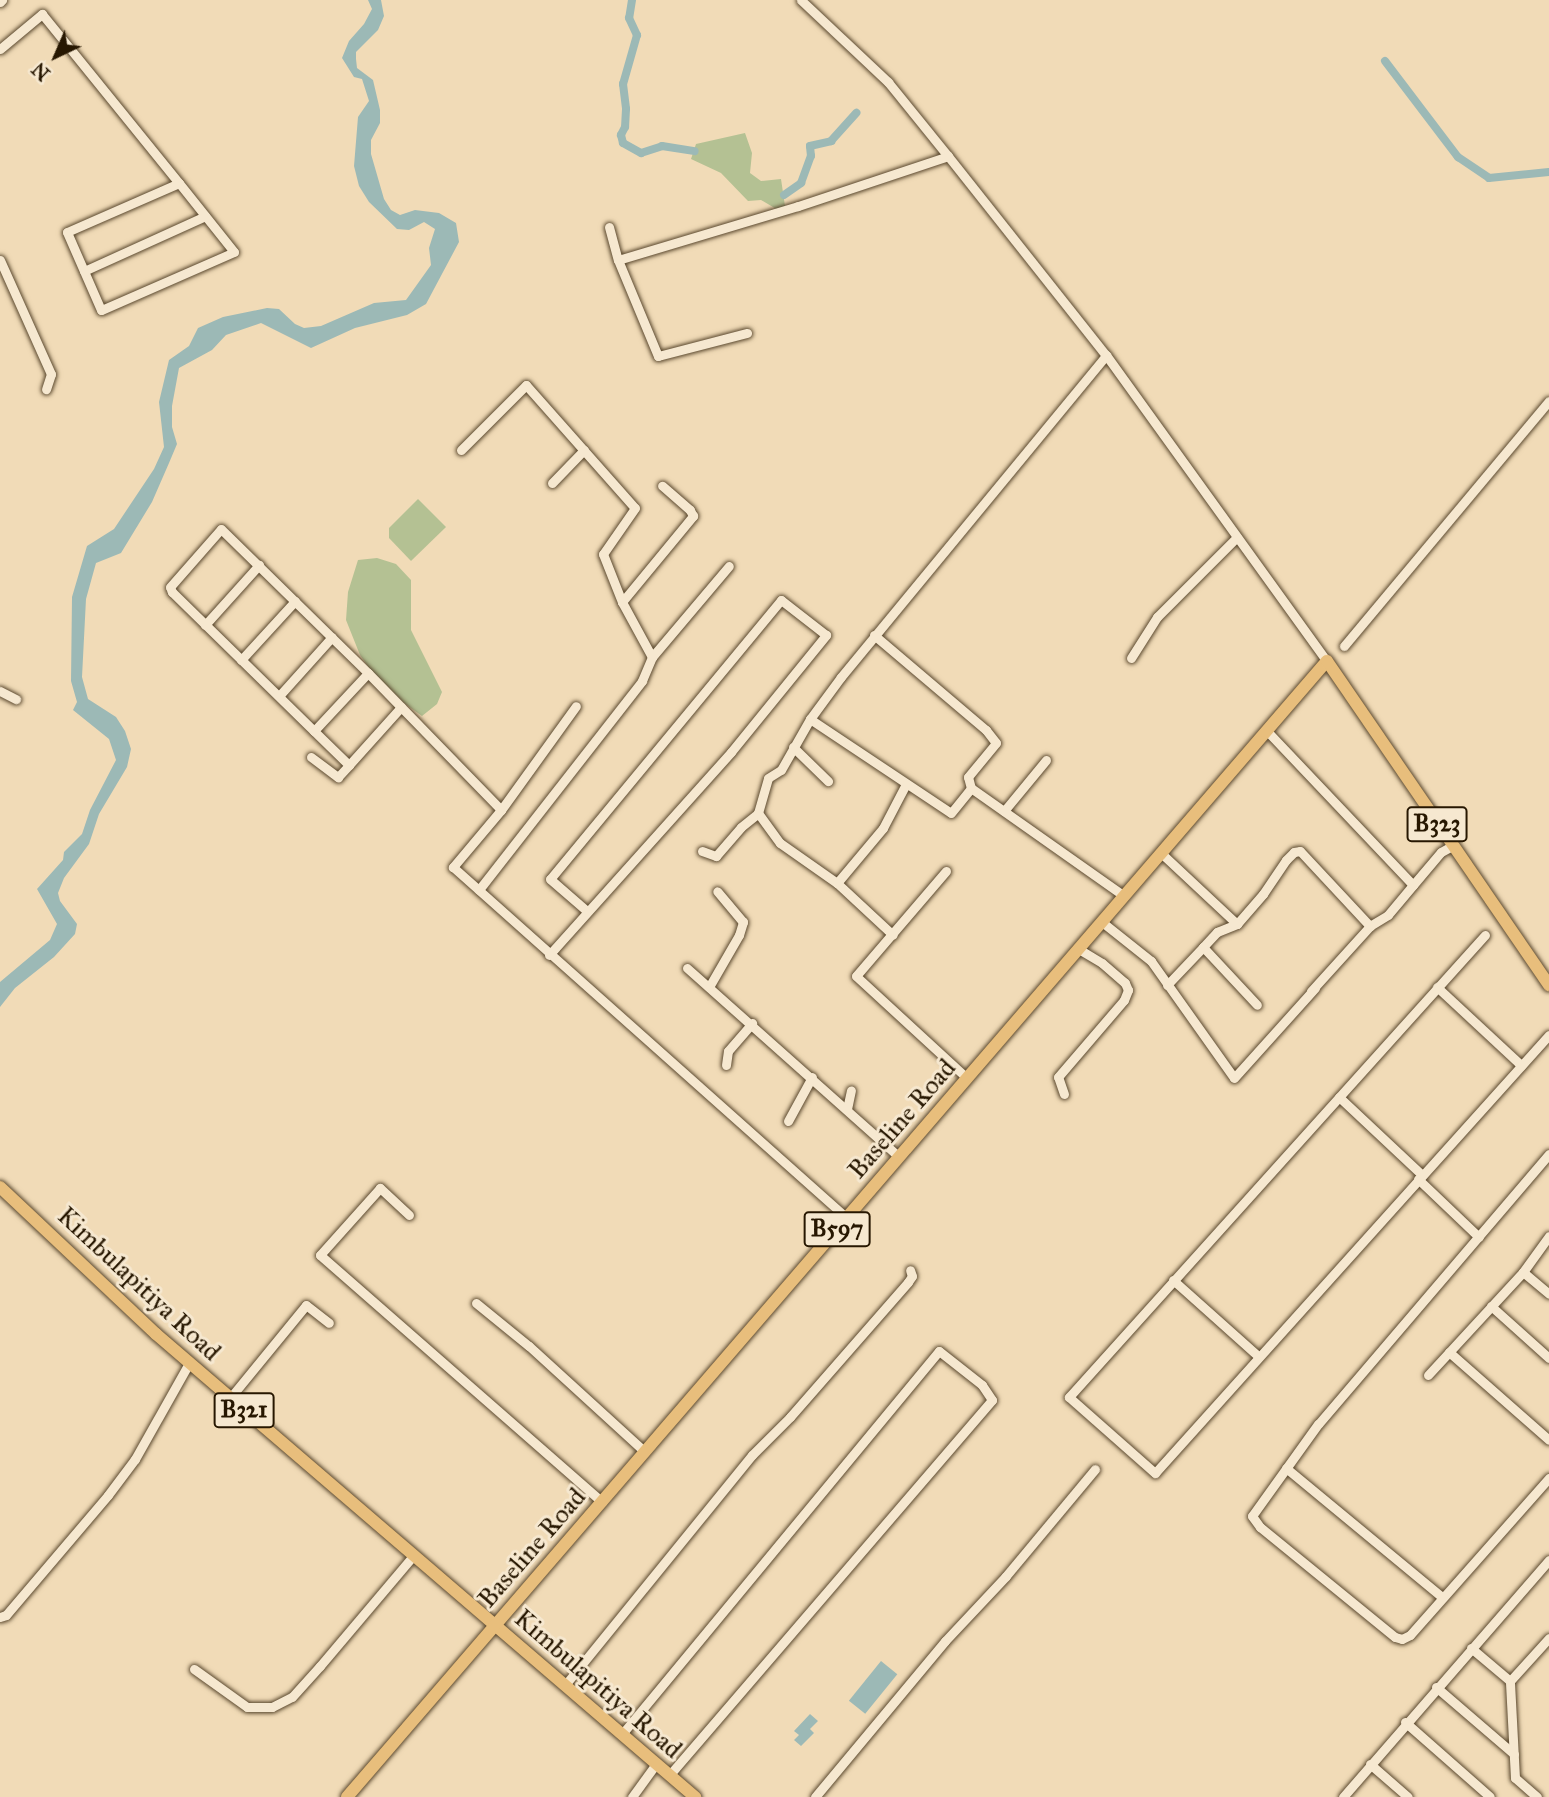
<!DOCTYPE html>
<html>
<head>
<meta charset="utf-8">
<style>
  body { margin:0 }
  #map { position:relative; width:1549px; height:1797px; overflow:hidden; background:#f1dbb7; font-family:"IM FELL Great Primer",serif }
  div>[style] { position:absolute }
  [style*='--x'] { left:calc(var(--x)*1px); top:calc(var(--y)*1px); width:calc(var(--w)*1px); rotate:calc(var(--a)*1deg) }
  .green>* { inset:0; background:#b4c193 }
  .water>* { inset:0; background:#9cb9b6; transform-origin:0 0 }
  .canal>* { height:8px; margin:-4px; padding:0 4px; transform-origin:4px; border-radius:4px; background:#9cb9b6 }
  .roads { filter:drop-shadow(0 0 2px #5a482e) drop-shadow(0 0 2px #5a482e) }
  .minor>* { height:9px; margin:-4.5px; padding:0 4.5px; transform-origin:4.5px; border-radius:4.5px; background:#f6e8d0 }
  .major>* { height:12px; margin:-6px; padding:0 6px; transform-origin:6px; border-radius:6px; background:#e8be7c }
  span { translate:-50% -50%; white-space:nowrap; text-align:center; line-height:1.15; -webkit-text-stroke:6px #f6e8d0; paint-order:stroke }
  .shield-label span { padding:2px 5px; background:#f6e8d0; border:2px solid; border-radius:5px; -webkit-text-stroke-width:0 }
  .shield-label { font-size:24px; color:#271701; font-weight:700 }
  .street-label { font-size:26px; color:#271701 }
  .north { position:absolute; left:21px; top:21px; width:70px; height:70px; -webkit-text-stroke:5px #f6e8d0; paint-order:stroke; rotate:224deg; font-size:19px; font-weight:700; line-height:28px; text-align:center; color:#271701 }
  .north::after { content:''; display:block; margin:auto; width:24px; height:32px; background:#271701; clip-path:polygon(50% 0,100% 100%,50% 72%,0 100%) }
</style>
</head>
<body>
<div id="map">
  <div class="green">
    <i style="clip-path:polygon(745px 133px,752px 153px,750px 173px,761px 181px,781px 179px,785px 206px,778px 210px,761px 200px,748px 201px,721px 173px,691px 159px,696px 144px)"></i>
    <i style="clip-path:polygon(418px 499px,446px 527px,411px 561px,389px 538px,389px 528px)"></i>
    <i style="clip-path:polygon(377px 558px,396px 564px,411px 580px,411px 630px,442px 692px,437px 704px,422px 716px,404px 703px,370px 669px,360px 655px,346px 620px,348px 592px,358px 560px)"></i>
  </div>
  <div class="water">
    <i style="clip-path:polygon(368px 0,381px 0,384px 16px,378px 30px,356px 52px,356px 59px,357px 68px,373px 80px,380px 110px,380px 123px,371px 140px,371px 154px,384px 199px,391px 210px,400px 215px,415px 210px,439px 213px,456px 223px,459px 242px,426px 304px,407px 315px,355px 328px,311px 348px,261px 323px,226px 335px,212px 350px,179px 368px,172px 406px,172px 427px,177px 444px,169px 463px,152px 502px,121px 553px,96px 563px,86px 599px,82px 677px,88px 699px,116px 717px,125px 731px,131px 749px,127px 767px,99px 814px,89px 844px,64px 878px,58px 893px,60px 901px,77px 924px,75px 934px,54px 957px,15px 988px,0 1007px,0 982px,50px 940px,57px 924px,37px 889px,63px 860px,64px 852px,82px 834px,90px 810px,116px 760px,109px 739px,73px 710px,77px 702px,71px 681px,72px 597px,87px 546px,114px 529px,154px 469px,164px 447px,159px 402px,169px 360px,189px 346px,198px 328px,223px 317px,267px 308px,279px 309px,295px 324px,304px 328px,321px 326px,374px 303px,406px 300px,431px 265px,429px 248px,435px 229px,424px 222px,409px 230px,397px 229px,369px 202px,359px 186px,354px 166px,358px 117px,369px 101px,362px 79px,354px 77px,342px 58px,349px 41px,364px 24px,372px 9px)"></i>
    <i style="left:881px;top:1661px;width:21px;height:51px;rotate:39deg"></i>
    <i style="clip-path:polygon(810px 1714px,818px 1721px,810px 1729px,814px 1733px,801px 1746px,794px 1740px,799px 1735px,794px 1731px)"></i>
  </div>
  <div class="canal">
    <i style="--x:632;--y:0;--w:18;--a:99"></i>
    <i style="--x:629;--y:18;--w:19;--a:65"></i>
    <i style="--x:637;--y:35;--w:51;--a:105.9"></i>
    <i style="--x:623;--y:84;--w:25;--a:83"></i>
    <i style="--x:626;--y:109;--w:18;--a:93"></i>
    <i style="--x:625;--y:127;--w:9;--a:117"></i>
    <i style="--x:621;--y:135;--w:8;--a:76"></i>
    <i style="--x:623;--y:143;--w:21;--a:29"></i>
    <i style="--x:641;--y:153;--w:22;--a:-18"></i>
    <i style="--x:662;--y:146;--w:33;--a:9"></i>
    <i style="--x:1385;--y:61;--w:121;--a:52.8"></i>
    <i style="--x:1458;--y:157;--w:37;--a:34"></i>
    <i style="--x:1489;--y:178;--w:60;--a:-5.7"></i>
    <i style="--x:784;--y:195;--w:21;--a:-35"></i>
    <i style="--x:801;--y:183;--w:29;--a:-70"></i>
    <i style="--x:811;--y:156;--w:10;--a:-96"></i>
    <i style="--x:810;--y:146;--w:22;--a:-13"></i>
    <i style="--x:831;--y:141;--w:38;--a:-48"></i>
  </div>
  <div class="roads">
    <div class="minor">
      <i style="--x:801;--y:0;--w:120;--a:43.3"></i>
      <i style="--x:888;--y:82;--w:95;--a:51"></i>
      <i style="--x:948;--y:156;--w:254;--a:51.6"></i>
      <i style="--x:1106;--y:355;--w:377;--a:54.2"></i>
      <i style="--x:0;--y:2;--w:3;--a:-45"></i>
      <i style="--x:0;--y:49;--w:55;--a:-39.8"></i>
      <i style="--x:42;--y:14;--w:218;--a:51"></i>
      <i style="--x:179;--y:183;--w:88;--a:51.4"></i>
      <i style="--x:234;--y:252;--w:145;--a:156.4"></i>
      <i style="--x:101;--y:310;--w:85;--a:-113.6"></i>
      <i style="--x:67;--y:232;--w:122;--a:-23.6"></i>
      <i style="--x:609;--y:227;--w:34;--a:75"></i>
      <i style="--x:618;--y:260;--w:104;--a:67.4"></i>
      <i style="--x:658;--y:356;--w:92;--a:-14.5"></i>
      <i style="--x:0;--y:260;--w:125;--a:65.9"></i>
      <i style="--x:51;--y:374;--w:16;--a:108"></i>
      <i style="--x:618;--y:260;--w:188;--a:-16.7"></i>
      <i style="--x:798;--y:206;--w:158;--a:-18.4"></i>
      <i style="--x:84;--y:271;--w:133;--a:-24.4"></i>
      <i style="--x:461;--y:450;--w:92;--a:-45"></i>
      <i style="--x:526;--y:385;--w:164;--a:48.5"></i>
      <i style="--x:635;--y:508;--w:56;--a:124.8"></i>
      <i style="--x:603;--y:554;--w:52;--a:68.4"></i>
      <i style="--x:622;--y:602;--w:63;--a:61.4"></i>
      <i style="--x:652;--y:657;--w:26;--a:113"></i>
      <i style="--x:642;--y:681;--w:265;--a:128"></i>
      <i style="--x:552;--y:483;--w:46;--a:-45.9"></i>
      <i style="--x:622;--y:602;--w:112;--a:-50.5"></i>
      <i style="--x:693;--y:516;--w:7;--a:-117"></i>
      <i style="--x:690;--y:510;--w:37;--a:-139"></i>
      <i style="--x:205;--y:625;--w:81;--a:-48"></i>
      <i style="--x:874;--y:635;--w:147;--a:40.3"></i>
      <i style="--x:986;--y:730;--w:16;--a:52"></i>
      <i style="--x:996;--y:743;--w:44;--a:129.5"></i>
      <i style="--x:968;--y:777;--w:11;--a:75"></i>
      <i style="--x:971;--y:788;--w:187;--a:35.2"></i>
      <i style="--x:1344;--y:646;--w:319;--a:-50.1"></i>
      <i style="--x:652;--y:657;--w:119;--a:-49.8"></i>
      <i style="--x:1131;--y:658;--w:49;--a:-57.6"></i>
      <i style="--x:1157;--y:617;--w:113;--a:-45"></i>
      <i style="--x:241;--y:660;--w:80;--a:-47.5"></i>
      <i style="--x:368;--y:673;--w:79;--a:133"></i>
      <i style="--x:314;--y:731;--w:199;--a:-135.6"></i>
      <i style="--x:172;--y:592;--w:5;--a:-112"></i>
      <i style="--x:170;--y:587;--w:77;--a:-48.7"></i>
      <i style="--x:221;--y:529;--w:206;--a:44.4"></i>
      <i style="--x:368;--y:673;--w:191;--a:45.8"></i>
      <i style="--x:501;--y:810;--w:75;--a:130.1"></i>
      <i style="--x:453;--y:867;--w:528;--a:41.7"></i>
      <i style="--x:0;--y:691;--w:18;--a:27"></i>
      <i style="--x:279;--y:696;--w:79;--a:-48.1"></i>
      <i style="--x:810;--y:719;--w:169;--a:33.7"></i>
      <i style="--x:951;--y:813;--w:32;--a:-51"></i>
      <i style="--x:314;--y:731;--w:49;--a:44.2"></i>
      <i style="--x:349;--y:765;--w:78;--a:-48.1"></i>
      <i style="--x:1267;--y:731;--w:212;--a:46.5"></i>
      <i style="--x:1413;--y:885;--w:39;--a:130"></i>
      <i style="--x:1388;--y:915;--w:21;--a:149"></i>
      <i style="--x:793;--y:747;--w:49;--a:44.2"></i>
      <i style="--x:311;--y:757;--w:34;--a:37"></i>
      <i style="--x:338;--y:777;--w:16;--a:-47"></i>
      <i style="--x:501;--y:810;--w:128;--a:-54.2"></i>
      <i style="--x:1004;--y:811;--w:66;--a:-50.5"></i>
      <i style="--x:758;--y:813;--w:36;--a:-74"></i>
      <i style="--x:768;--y:778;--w:15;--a:-32"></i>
      <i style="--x:781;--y:770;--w:59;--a:-60.4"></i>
      <i style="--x:810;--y:719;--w:52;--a:-53.6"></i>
      <i style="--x:841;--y:677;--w:417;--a:-50.5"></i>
      <i style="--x:702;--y:851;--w:15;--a:20"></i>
      <i style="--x:716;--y:856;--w:38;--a:-49"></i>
      <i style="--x:741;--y:827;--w:22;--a:-39"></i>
      <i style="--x:758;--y:813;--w:37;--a:54"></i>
      <i style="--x:780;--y:843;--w:70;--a:35.1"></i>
      <i style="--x:837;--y:883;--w:76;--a:42.9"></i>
      <i style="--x:1161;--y:853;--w:104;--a:43.1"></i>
      <i style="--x:1237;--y:924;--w:40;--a:-49"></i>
      <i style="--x:1263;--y:894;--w:41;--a:-55.9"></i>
      <i style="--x:1286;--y:860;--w:11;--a:-45"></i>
      <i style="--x:1294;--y:852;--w:6;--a:-9"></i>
      <i style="--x:1300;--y:851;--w:103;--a:47"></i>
      <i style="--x:1370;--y:926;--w:88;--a:132.2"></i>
      <i style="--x:946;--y:871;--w:138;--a:130.6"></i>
      <i style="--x:856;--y:976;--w:151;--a:42.6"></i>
      <i style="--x:837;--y:883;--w:72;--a:-50.1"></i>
      <i style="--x:883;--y:828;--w:50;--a:-62.4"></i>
      <i style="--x:1413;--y:885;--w:43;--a:-49.7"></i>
      <i style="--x:1441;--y:852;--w:13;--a:-29"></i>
      <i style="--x:1102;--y:922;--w:63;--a:38.5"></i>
      <i style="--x:1151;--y:961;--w:143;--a:54.6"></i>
      <i style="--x:1234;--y:1078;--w:121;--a:-48"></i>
      <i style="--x:1485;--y:935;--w:622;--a:132"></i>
      <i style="--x:1069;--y:1397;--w:115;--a:41.5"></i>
      <i style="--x:1155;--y:1473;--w:589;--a:-48.03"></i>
      <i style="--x:1203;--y:947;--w:21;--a:-47"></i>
      <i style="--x:1217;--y:932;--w:22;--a:-22"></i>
      <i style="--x:549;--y:955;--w:273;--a:-48.1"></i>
      <i style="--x:731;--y:752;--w:151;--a:-50.9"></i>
      <i style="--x:826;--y:635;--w:57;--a:-142.1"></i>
      <i style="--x:781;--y:600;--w:362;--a:129.6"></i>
      <i style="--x:550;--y:879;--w:49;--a:40.9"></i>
      <i style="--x:687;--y:968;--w:284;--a:41.7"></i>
      <i style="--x:1167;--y:985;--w:52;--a:-46.5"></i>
      <i style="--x:1203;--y:947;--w:79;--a:47"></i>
      <i style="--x:709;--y:987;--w:60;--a:-60"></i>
      <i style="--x:739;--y:935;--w:14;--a:-73"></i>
      <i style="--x:743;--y:922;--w:40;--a:-130"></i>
      <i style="--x:1437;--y:987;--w:115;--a:42.9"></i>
      <i style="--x:726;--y:1065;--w:14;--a:-82"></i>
      <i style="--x:728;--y:1051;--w:37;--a:-49"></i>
      <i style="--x:1064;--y:1094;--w:18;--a:-109"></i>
      <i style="--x:1058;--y:1077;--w:101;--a:-49.4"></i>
      <i style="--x:1124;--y:1000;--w:11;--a:-68"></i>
      <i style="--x:1128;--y:990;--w:8;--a:-113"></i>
      <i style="--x:1125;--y:983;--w:30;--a:-139"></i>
      <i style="--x:1102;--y:963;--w:27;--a:-149"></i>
      <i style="--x:1339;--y:1097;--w:114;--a:43.2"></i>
      <i style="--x:847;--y:1109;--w:19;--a:-78"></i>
      <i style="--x:788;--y:1121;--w:50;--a:-61.4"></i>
      <i style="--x:1549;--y:1154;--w:355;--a:130.5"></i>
      <i style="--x:1318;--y:1424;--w:113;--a:125.7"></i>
      <i style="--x:1252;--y:1516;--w:14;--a:54"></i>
      <i style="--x:1260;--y:1527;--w:174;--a:39.2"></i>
      <i style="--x:1395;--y:1637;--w:7;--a:16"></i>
      <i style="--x:1402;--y:1639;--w:9;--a:-27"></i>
      <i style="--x:1410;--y:1635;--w:210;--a:-48.5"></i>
      <i style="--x:1418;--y:1179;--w:84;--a:43.6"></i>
      <i style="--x:409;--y:1215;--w:40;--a:-137"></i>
      <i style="--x:380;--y:1188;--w:90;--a:131.8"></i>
      <i style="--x:320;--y:1255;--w:375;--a:41.2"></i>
      <i style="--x:1523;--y:1272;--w:34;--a:40"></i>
      <i style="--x:1173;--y:1280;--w:115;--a:41.8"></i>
      <i style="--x:476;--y:1303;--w:68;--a:39.1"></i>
      <i style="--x:529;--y:1346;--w:157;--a:42.4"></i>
      <i style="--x:1491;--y:1306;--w:78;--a:41.9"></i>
      <i style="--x:1449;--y:1352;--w:133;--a:41.3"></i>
      <i style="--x:1428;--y:1375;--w:140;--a:-47.3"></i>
      <i style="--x:1523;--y:1272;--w:44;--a:-54.2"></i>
      <i style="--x:230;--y:1398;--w:120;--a:-50.7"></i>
      <i style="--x:306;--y:1305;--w:29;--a:38"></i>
      <i style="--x:1286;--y:1468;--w:202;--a:39.6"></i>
      <i style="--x:0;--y:1617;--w:6;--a:-18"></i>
      <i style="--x:6;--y:1615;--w:157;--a:-49.6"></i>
      <i style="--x:108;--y:1495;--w:45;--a:-53.1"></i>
      <i style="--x:135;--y:1459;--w:110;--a:-60.6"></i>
      <i style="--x:1471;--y:1648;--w:51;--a:40.2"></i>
      <i style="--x:194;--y:1669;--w:65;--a:35.6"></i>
      <i style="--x:247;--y:1707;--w:25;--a:0"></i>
      <i style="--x:272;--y:1707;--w:22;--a:-27"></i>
      <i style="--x:292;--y:1697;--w:42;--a:-47.9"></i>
      <i style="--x:320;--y:1666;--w:143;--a:-49.8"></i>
      <i style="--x:565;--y:1685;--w:296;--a:-50.9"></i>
      <i style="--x:752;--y:1455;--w:54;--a:-45"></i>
      <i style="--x:790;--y:1417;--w:179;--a:-48.8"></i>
      <i style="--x:908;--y:1282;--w:7;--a:-56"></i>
      <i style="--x:912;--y:1276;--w:6;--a:-108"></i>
      <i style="--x:1436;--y:1687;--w:103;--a:40.7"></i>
      <i style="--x:1405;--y:1722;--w:113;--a:41.4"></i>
      <i style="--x:622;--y:1734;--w:497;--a:-50.4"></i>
      <i style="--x:939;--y:1351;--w:55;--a:38.3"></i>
      <i style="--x:982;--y:1385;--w:18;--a:56"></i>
      <i style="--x:992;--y:1400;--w:494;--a:130.7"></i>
      <i style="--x:1370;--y:1764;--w:50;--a:41"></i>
      <i style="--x:632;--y:1797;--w:41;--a:-54"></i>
      <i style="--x:815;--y:1797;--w:203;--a:-50.2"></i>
      <i style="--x:945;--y:1641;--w:89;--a:-46.8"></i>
      <i style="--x:1006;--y:1576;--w:139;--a:-50.2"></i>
      <i style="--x:1343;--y:1797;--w:314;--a:-49"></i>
      <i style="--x:1537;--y:1797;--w:29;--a:-139"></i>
      <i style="--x:1515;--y:1778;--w:97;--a:-93"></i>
      <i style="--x:1510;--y:1681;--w:58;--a:-47.8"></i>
    </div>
    <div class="major">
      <i style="--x:0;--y:1187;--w:214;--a:43.3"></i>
      <i style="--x:156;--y:1334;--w:711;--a:40.66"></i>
      <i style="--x:347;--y:1797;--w:1500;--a:-49.22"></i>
      <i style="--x:1327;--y:661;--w:393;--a:55.6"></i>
    </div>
  </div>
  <div class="shield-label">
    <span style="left:1437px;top:824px">B323</span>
    <span style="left:837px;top:1229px">B597</span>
    <span style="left:244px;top:1410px">B321</span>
  </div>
  <div class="street-label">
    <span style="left:902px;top:1119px;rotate:-49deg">Baseline Road</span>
    <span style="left:139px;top:1284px;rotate:43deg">Kimbulapitiya Road</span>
    <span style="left:532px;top:1548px;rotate:-49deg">Baseline Road</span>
    <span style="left:598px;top:1684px;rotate:41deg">Kimbulapitiya Road</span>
  </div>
  <div class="north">N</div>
</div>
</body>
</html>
